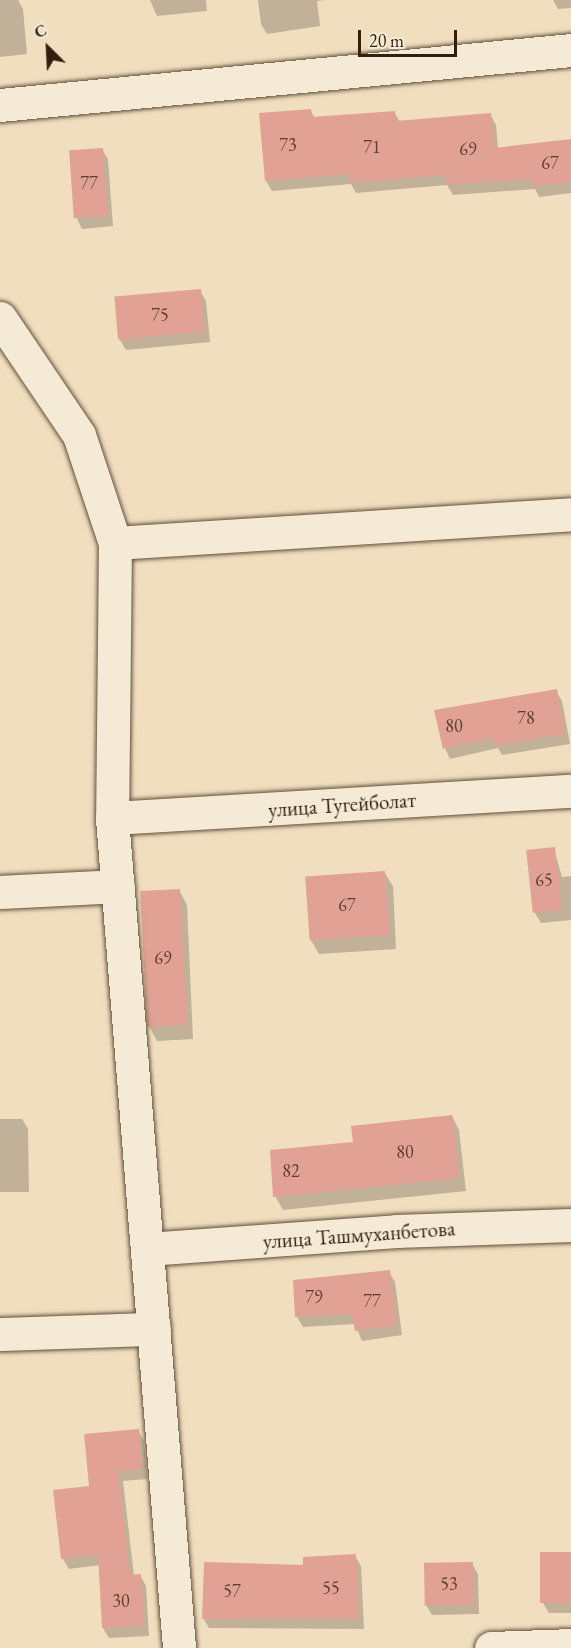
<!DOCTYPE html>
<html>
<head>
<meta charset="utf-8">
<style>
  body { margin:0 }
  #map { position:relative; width:571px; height:1648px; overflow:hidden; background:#f0debe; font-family:"EB Garamond",serif }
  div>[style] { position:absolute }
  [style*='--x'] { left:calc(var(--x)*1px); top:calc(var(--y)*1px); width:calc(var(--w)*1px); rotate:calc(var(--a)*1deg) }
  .shadow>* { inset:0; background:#0003 }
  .building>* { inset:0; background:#e1a295; transform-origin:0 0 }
  .roads { filter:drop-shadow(0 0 2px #624f3b) drop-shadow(0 0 2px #624f3b) }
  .street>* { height:33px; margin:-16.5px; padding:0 16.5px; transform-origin:16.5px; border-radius:16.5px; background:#f5ead5 }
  span { translate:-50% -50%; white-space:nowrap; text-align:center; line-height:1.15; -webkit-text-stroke:5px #f5ead5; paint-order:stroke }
  .number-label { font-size:18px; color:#5e4030 }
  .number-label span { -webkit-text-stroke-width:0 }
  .street-label { font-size:21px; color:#331f0f }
  .north { position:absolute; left:18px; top:18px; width:60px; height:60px; -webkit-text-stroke:4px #f5ead5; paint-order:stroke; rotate:336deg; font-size:16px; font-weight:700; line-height:24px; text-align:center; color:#331f0f }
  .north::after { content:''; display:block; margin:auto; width:21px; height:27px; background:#331f0f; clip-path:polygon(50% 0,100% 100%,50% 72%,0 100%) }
  .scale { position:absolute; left:358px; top:30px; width:99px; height:27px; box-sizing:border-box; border:3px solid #331f0f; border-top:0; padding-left:8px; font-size:18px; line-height:21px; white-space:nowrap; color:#331f0f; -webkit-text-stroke:4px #f5ead5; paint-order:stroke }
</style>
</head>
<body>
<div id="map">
  <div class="shadow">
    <i style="clip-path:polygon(0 0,18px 0,23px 9px,27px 54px,0 57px)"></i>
    <i style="clip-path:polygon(150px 0,206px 0,207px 11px,157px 16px)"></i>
    <i style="clip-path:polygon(258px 0,326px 0,317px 1px,320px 26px,267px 34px,261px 24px)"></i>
    <i style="clip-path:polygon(553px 0,571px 0,571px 8px,558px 9px)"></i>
    <i style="clip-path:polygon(310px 110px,315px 118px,394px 112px,400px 122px,490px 114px,496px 125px,498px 149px,571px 140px,571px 193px,539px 197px,535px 189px,453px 195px,447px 185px,356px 193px,351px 184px,272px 191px,266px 181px)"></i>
    <i style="clip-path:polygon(102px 149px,108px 159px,113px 226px,82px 229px,77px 219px)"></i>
    <i style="clip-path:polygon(200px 291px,206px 301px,210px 342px,126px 350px,120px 340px,116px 298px)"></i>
    <i style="clip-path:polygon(556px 691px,562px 701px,570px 744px,502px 755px,498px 748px,450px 759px,445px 748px)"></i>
    <i style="clip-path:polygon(554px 849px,562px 877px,571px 876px,571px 920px,541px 923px,535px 913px)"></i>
    <i style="clip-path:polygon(384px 872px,393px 886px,396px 949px,319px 954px,311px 940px)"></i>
    <i style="clip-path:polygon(179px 890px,187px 905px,193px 1039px,157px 1041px,149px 1026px)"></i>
    <i style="clip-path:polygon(452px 1116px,459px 1130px,466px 1191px,283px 1210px,275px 1196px,354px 1143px)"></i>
    <i style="clip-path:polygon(0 1119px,22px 1119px,28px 1129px,29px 1192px,0 1192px)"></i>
    <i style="clip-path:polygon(389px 1272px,395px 1282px,402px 1335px,362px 1341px,355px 1324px,303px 1327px,297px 1317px)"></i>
    <i style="clip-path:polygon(138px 1430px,144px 1441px,147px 1479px,123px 1481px,134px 1576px,140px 1575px,146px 1586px,149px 1636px,109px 1638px,103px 1628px,100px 1565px,69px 1569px,63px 1559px,91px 1487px)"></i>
    <i style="clip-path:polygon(571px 1554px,571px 1613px,549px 1613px,543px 1603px)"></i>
    <i style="clip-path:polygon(355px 1556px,361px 1566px,364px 1629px,209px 1628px,203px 1618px,305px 1567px)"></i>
    <i style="clip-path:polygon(472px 1564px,478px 1574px,479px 1614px,432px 1615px,426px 1605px)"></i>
  </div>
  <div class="building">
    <i style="clip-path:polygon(311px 109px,312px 117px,395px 111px,396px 121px,491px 113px,494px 148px,571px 139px,571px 182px,532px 187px,531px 179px,445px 185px,445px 175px,349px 183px,348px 174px,265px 181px,259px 113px)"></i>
    <i style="left:103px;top:148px;width:68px;height:34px;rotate:86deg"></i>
    <i style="left:201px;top:289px;width:43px;height:87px;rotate:85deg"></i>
    <i style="clip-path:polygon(557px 689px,565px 734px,495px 746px,493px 737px,443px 749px,434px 710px)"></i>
    <i style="left:555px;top:847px;width:63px;height:29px;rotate:84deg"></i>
    <i style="left:385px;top:871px;width:64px;height:80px;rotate:86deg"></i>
    <i style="left:180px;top:889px;width:136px;height:40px;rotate:87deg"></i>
    <i style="clip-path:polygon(452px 1115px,459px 1178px,273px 1197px,270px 1150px,353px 1142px,351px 1126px)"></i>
    <i style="clip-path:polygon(390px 1270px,397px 1325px,355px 1331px,352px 1314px,295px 1317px,293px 1280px)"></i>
    <i style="clip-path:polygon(139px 1429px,142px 1469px,118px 1471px,130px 1575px,141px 1574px,144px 1626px,102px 1628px,98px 1555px,61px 1559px,53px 1490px,89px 1486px,84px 1434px)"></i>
    <i style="left:571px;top:1552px;width:51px;height:31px;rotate:90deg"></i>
    <i style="clip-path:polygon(356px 1554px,359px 1619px,202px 1619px,204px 1562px,303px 1565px,303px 1557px)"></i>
    <i style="left:473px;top:1562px;width:43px;height:49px;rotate:89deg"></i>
  </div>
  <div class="roads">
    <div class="street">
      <i style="--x:0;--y:105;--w:574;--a:-5.5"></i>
      <i style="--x:0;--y:318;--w:141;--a:56"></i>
      <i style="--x:79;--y:435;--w:114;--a:71.6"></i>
      <i style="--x:115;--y:543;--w:275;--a:90.6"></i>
      <i style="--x:112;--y:818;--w:833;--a:85.38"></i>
      <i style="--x:115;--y:543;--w:457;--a:-3.6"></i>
      <i style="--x:112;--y:818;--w:460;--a:-3.4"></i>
      <i style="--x:0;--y:892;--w:118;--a:-2.9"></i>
      <i style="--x:147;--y:1249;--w:250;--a:-4.1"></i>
      <i style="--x:396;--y:1231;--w:175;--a:-2"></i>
      <i style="--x:0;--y:1334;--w:154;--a:-1.9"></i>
      <i style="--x:491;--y:1648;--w:80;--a:-2.1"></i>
    </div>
  </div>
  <div class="number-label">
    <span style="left:288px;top:145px">73</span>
    <span style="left:372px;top:147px">71</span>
    <span style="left:468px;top:149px">69</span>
    <span style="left:550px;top:163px">67</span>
    <span style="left:89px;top:183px">77</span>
    <span style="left:160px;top:315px">75</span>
    <span style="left:526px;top:718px">78</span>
    <span style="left:454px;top:726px">80</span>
    <span style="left:544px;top:880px">65</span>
    <span style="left:347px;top:905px">67</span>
    <span style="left:163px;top:958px">69</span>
    <span style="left:405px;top:1152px">80</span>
    <span style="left:291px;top:1171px">82</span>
    <span style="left:314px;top:1297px">79</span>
    <span style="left:372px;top:1301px">77</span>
    <span style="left:449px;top:1584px">53</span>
    <span style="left:331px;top:1588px">55</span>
    <span style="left:232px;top:1591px">57</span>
    <span style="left:121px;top:1601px">30</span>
  </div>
  <div class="street-label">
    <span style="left:342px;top:805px;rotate:-4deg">улица Тугейболат</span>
    <span style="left:359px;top:1235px;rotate:-4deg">улица Ташмуханбетова</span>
  </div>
  <div class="north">С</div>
  <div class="scale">20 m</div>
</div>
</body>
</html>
